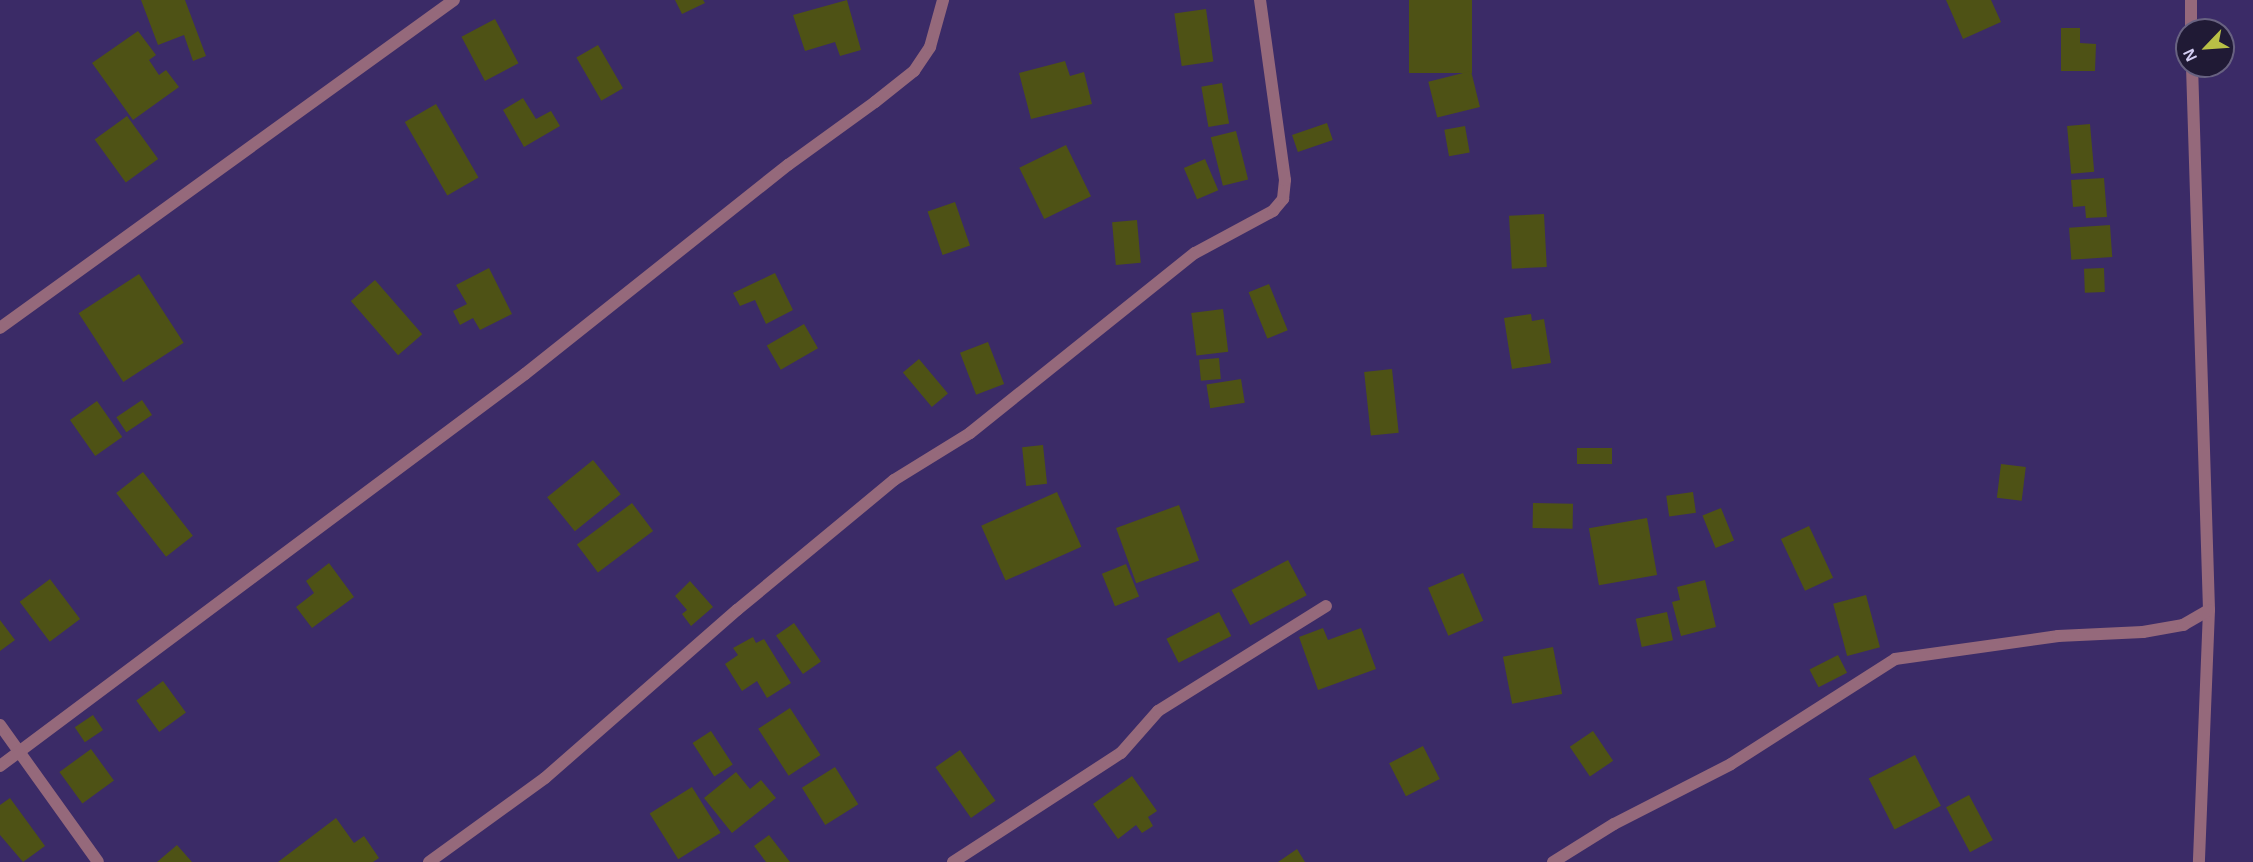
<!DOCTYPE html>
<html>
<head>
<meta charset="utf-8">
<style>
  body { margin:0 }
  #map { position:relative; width:2253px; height:862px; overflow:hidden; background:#3b2b67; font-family:Arial,sans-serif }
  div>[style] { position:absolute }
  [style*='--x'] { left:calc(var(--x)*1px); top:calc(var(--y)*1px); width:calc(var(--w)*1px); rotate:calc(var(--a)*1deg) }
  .building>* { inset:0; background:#4e5215; transform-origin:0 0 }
  .minor>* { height:12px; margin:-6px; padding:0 6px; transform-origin:6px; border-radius:6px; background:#95697b }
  span { translate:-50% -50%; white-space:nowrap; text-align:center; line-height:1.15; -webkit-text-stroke:4.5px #201a35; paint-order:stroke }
  .north { position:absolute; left:2175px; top:18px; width:60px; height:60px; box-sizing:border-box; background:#201a35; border:2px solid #686281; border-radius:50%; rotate:245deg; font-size:16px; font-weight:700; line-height:24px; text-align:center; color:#d4cef3 }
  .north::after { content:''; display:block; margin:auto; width:21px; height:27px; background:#b9c046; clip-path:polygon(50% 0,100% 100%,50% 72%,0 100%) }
</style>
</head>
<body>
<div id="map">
  <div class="building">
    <i style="clip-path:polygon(141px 0,185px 0,206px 56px,193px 61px,184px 35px,158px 45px)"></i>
    <i style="clip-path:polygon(675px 0,703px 0,705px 3px,682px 14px)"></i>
    <i style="clip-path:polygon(847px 0,861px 50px,840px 56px,835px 42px,805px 51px,793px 15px)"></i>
    <i style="left:1409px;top:0;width:63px;height:73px"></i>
    <i style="clip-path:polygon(1946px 0,1991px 0,2001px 22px,1963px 39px)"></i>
    <i style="left:1206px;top:9px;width:53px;height:32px;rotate:82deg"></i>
    <i style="left:495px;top:19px;width:50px;height:38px;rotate:62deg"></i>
    <i style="clip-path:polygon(2061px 28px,2080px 28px,2080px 43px,2096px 44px,2095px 71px,2061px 71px)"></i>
    <i style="clip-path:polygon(138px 31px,156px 55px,149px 60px,159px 75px,166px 70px,179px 87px,133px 120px,92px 63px)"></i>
    <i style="left:598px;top:45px;width:50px;height:25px;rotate:60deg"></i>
    <i style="clip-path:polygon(1065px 61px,1070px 76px,1084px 72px,1092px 104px,1031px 119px,1019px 73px)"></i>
    <i style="left:1471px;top:71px;width:37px;height:44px;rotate:76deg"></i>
    <i style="left:1222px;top:83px;width:41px;height:21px;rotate:80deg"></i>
    <i style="clip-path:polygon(523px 98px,536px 119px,551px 111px,560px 126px,524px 147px,503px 110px)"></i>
    <i style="left:436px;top:104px;width:85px;height:36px;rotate:60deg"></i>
    <i style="left:127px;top:116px;width:53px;height:40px;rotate:54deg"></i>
    <i style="left:1327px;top:123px;width:18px;height:37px;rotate:71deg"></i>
    <i style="left:2090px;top:124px;width:48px;height:23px;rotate:85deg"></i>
    <i style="left:1465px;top:126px;width:27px;height:21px;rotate:80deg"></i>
    <i style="left:1236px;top:131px;width:50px;height:26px;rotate:76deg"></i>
    <i style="left:1066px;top:145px;width:57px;height:52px;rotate:64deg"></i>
    <i style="left:1205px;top:159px;width:34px;height:23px;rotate:67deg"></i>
    <i style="clip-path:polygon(2104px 178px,2107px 217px,2086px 218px,2085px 206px,2073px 207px,2071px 180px)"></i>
    <i style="left:955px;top:202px;width:46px;height:29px;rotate:71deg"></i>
    <i style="left:1544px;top:214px;width:53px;height:35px;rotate:87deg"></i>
    <i style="left:1137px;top:220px;width:43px;height:25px;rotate:85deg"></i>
    <i style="left:2110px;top:225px;width:32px;height:41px;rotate:86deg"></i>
    <i style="clip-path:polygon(489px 268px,512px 314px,480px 330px,473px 318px,460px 325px,453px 311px,467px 304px,456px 285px)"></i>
    <i style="left:2104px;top:268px;width:24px;height:20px;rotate:88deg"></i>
    <i style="clip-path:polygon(775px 273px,793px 310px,766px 324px,755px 300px,740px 306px,733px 293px)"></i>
    <i style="left:139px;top:274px;width:82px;height:72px;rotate:57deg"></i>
    <i style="left:375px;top:280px;width:72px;height:32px;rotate:49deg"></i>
    <i style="left:1269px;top:284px;width:50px;height:22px;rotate:68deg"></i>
    <i style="left:1223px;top:309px;width:43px;height:32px;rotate:83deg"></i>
    <i style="clip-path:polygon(1531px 314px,1532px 321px,1544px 319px,1551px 363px,1512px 369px,1504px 318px)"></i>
    <i style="left:804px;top:324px;width:28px;height:43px;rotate:60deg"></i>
    <i style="left:988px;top:342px;width:45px;height:30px;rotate:69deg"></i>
    <i style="left:1219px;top:358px;width:21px;height:20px;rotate:85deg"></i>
    <i style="left:919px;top:359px;width:45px;height:21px;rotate:50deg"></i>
    <i style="left:1392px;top:369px;width:64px;height:28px;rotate:84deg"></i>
    <i style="left:1241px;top:379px;width:24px;height:35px;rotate:81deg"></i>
    <i style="left:142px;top:400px;width:18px;height:31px;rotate:56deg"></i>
    <i style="left:97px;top:401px;width:44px;height:33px;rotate:55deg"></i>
    <i style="left:1043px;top:445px;width:39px;height:21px;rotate:84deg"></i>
    <i style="left:1577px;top:448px;width:35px;height:16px"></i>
    <i style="left:593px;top:460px;width:44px;height:59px;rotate:51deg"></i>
    <i style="left:2001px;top:464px;width:25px;height:34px;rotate:7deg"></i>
    <i style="left:143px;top:472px;width:81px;height:34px;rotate:52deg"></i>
    <i style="left:1057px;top:492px;width:60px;height:83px;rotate:66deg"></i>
    <i style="left:1693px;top:492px;width:21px;height:27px;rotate:82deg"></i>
    <i style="left:632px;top:503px;width:35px;height:69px;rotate:53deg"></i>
    <i style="left:1533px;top:503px;width:40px;height:25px;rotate:1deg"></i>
    <i style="left:1179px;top:505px;width:59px;height:67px;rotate:70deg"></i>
    <i style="left:1721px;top:508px;width:35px;height:20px;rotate:68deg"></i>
    <i style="left:1647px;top:518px;width:58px;height:59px;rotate:80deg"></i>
    <i style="left:1809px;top:526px;width:57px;height:31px;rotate:65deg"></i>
    <i style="left:1288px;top:560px;width:40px;height:64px;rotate:62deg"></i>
    <i style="clip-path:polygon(329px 563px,354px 597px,312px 628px,296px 607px,314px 593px,306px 581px)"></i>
    <i style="left:1126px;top:564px;width:35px;height:26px;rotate:68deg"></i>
    <i style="left:1463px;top:573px;width:52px;height:38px;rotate:67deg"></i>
    <i style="left:50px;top:579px;width:50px;height:38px;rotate:53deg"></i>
    <i style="clip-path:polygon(1705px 580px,1716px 627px,1681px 636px,1672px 602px,1680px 600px,1677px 587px)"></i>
    <i style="clip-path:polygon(690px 581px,713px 607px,691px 626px,682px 614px,687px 610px,675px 596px)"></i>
    <i style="left:1866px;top:595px;width:54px;height:34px;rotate:75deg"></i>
    <i style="left:1219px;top:612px;width:27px;height:59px;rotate:63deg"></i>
    <i style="left:1667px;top:612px;width:29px;height:32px;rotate:78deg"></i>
    <i style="clip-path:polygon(0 620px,15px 640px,0 651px)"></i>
    <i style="left:794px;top:623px;width:47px;height:22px;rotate:55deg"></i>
    <i style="clip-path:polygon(1323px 628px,1328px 640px,1361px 628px,1376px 669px,1318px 690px,1299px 637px)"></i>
    <i style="clip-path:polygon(753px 637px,756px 643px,764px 639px,791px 683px,767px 698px,757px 681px,742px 691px,725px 664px,738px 655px,733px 648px)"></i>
    <i style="left:1553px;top:647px;width:48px;height:51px;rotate:79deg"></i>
    <i style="left:1838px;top:655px;width:20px;height:32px;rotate:63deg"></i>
    <i style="left:163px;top:681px;width:39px;height:33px;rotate:54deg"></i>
    <i style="left:790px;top:708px;width:56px;height:38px;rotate:57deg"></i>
    <i style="left:93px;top:715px;width:18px;height:22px;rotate:56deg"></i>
    <i style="left:711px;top:731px;width:40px;height:22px;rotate:57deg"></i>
    <i style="left:1593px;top:731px;width:36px;height:28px;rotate:56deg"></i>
    <i style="left:1423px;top:746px;width:37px;height:38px;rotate:63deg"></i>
    <i style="left:91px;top:749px;width:39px;height:39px;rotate:54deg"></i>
    <i style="left:960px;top:750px;width:62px;height:30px;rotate:55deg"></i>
    <i style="left:1915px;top:755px;width:57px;height:52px;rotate:63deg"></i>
    <i style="left:835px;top:767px;width:44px;height:39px;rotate:58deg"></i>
    <i style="clip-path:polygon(736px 772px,750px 789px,761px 780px,776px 798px,732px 833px,704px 798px)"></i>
    <i style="clip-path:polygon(1132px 776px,1157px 811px,1148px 817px,1153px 826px,1142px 833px,1136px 825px,1118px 839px,1093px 804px)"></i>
    <i style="left:692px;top:787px;width:54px;height:50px;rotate:58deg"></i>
    <i style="left:1969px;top:795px;width:51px;height:26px;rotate:62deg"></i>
    <i style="clip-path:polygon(10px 798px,45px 846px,23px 862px,0 835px,0 805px)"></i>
    <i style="clip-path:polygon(336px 818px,354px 843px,364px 836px,379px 858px,373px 862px,278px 862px)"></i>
    <i style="clip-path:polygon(769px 835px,790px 862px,766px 862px,754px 846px)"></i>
    <i style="clip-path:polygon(177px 845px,192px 862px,157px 862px)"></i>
    <i style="clip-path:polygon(1297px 849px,1305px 862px,1278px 862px)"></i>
  </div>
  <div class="minor">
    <i style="--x:2191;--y:0;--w:30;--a:90"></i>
    <i style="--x:2192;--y:66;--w:544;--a:88.21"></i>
    <i style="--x:2209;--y:610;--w:252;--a:92.3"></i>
    <i style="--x:0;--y:328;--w:560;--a:-35.85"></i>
    <i style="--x:0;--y:725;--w:168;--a:54.4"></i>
    <i style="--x:0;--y:766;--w:655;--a:-36.75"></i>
    <i style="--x:525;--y:374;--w:336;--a:-38.5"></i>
    <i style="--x:788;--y:165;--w:107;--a:-35.9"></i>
    <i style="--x:875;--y:102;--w:50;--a:-38.5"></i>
    <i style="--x:914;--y:71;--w:29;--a:-56"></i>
    <i style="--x:930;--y:47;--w:49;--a:-74.5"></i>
    <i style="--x:429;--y:862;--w:143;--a:-35.9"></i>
    <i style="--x:545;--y:778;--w:255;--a:-41.2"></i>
    <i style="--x:737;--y:610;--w:204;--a:-39.6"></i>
    <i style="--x:894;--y:480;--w:89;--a:-31.7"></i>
    <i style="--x:970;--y:433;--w:288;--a:-38.7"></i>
    <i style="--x:1195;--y:253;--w:89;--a:-28.3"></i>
    <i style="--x:1273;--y:211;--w:16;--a:-50"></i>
    <i style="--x:1283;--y:199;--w:19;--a:-84"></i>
    <i style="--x:1285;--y:180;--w:182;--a:-97.9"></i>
    <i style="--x:953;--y:862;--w:200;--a:-33"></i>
    <i style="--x:1121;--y:753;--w:56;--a:-48.6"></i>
    <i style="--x:1158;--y:711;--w:198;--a:-32"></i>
    <i style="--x:1553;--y:862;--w:72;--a:-31.9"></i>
    <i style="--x:1614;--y:824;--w:131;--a:-27.1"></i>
    <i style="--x:1731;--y:764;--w:195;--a:-32.6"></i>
    <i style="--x:1895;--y:659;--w:165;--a:-8"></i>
    <i style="--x:2058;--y:636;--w:85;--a:-2.7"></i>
    <i style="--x:2143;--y:632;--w:41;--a:-9.9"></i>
    <i style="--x:2183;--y:625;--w:30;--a:-30"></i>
  </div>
  <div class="north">N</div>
</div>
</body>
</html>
